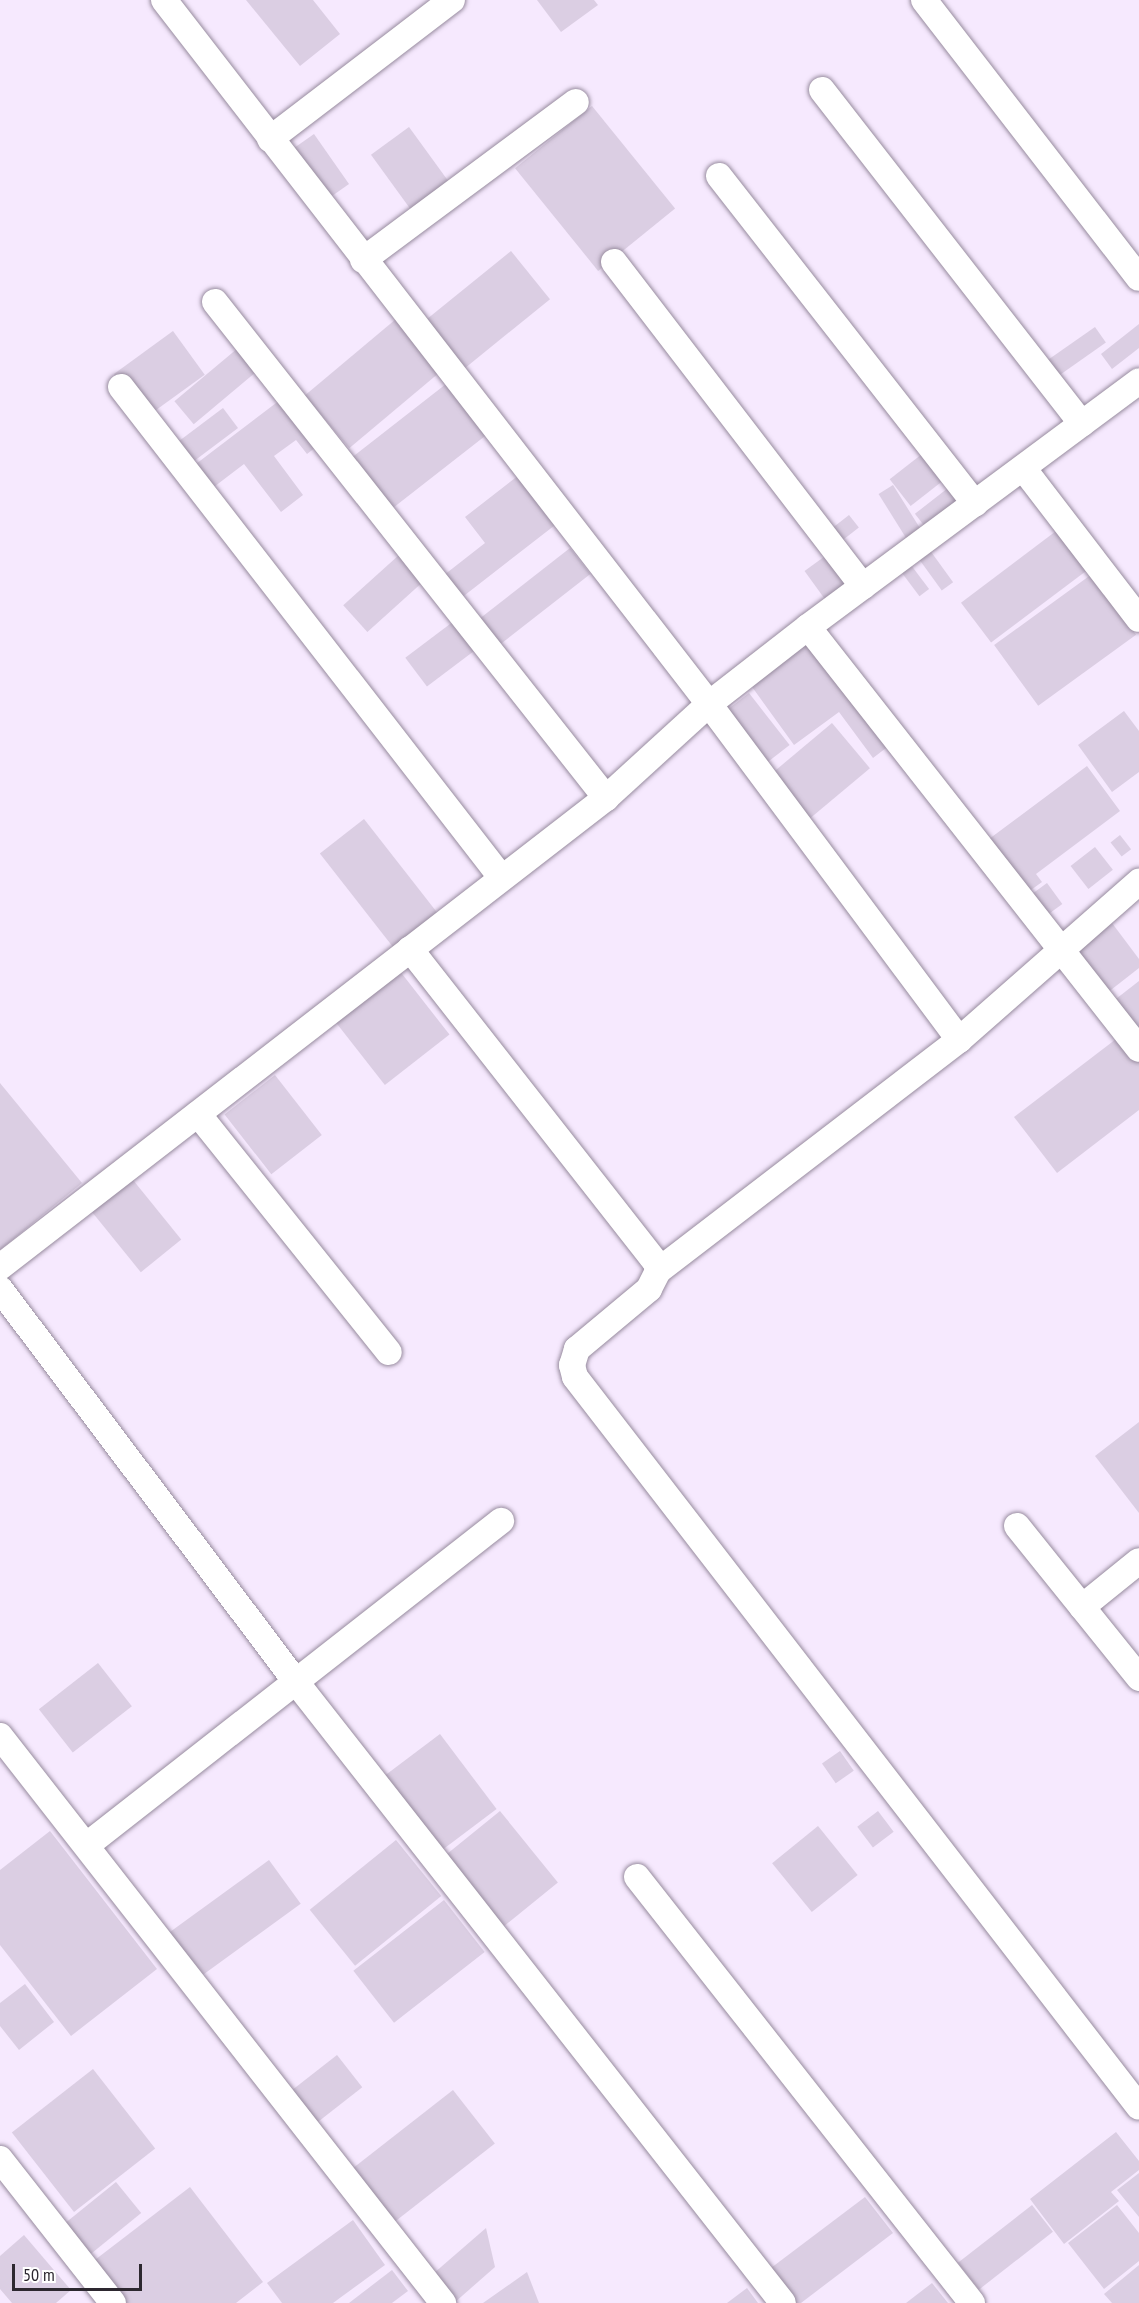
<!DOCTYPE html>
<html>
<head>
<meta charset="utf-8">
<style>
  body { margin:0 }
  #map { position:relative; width:1139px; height:2303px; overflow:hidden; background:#f6e9fe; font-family:"PT Sans Narrow",sans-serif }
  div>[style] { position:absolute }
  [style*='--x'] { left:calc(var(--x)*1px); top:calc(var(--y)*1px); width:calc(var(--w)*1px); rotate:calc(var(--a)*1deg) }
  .building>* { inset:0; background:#dbcee3; transform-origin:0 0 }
  .roads { filter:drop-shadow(0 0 2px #978b9e) drop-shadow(0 0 2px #978b9e) }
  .minor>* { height:26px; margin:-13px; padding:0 13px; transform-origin:13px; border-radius:13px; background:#fff }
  span { translate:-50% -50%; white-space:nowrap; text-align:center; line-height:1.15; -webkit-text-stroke:4.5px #fff; paint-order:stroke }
  .scale { position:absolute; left:12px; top:2264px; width:130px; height:27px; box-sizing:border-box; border:3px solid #2d2830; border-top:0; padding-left:8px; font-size:18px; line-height:21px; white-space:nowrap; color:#2d2830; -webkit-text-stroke:4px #fff; paint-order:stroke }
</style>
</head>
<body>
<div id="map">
  <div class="building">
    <i style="clip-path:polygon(246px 0,313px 0,340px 34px,300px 66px)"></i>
    <i style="clip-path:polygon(537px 0,594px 0,598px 5px,561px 32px)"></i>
    <i style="left:592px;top:106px;width:132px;height:99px;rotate:51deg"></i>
    <i style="left:409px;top:127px;width:72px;height:47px;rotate:54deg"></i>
    <i style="left:314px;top:134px;width:61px;height:26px;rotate:55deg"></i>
    <i style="left:511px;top:251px;width:62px;height:112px;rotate:51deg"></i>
    <i style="left:396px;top:319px;width:69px;height:119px;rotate:50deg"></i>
    <i style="clip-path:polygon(1139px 324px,1139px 348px,1112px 369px,1101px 354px)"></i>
    <i style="left:1095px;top:327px;width:19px;height:62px;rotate:55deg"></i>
    <i style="left:173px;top:331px;width:54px;height:73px;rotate:54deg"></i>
    <i style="left:238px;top:348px;width:30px;height:83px;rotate:50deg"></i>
    <i style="left:446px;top:384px;width:65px;height:126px;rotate:52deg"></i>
    <i style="clip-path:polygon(280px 400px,316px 447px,307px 454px,296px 440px,274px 456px,303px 495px,281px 512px,244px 464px,206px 493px,188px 470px)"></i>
    <i style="left:223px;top:408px;width:25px;height:65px;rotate:53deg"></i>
    <i style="left:922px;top:454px;width:34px;height:41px;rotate:52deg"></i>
    <i style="clip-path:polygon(519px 475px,559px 522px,456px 602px,439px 579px,485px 543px,465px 517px)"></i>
    <i style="left:893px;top:485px;width:54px;height:17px;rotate:58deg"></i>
    <i style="left:948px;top:488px;width:18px;height:42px;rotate:52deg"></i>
    <i style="left:849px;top:515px;width:16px;height:26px;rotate:52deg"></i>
    <i style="left:1064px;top:525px;width:50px;height:129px;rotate:53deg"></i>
    <i style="left:570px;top:548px;width:33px;height:121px;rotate:52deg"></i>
    <i style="left:929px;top:549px;width:41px;height:14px;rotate:54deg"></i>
    <i style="left:828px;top:554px;width:36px;height:29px;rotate:54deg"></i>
    <i style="left:399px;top:555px;width:36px;height:75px;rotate:48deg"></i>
    <i style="left:911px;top:565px;width:30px;height:12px;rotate:53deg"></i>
    <i style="left:1092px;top:574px;width:75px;height:121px;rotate:54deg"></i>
    <i style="left:454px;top:621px;width:36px;height:61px;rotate:53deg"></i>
    <i style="clip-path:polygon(812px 639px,890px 745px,873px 758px,839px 712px,794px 745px,750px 684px)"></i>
    <i style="left:749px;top:693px;width:66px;height:29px;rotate:52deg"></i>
    <i style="clip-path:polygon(1124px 711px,1139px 731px,1139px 772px,1112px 792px,1078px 745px)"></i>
    <i style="left:832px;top:723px;width:59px;height:87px;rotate:50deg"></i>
    <i style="clip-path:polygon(1087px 766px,1120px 811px,1036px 874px,1042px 882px,1024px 895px,985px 842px)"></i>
    <i style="left:364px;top:819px;width:127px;height:56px;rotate:52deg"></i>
    <i style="left:1120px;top:835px;width:18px;height:12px;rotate:52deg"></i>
    <i style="left:1095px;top:847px;width:29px;height:31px;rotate:52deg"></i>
    <i style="left:1047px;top:883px;width:26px;height:19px;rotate:54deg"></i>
    <i style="clip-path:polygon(1112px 923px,1139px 959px,1139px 968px,1107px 993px,1075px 951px)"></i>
    <i style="left:399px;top:970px;width:82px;height:82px;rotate:52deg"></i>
    <i style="clip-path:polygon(1139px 981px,1139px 1037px,1112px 1002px)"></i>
    <i style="clip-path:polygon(1120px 1036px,1139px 1062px,1139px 1110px,1057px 1173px,1014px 1117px)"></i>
    <i style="left:275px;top:1075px;width:76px;height:64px;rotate:52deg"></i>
    <i style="clip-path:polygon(0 1083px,82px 1183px,0 1250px)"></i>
    <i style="left:129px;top:1175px;width:83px;height:52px;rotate:51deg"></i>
    <i style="clip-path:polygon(1139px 1422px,1139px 1513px,1095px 1456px)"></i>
    <i style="left:98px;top:1663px;width:55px;height:75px;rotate:52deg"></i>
    <i style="left:440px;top:1734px;width:94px;height:79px;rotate:53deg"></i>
    <i style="left:840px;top:1751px;width:24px;height:22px;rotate:55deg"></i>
    <i style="left:500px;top:1811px;width:92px;height:79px;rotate:51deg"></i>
    <i style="left:878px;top:1811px;width:26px;height:26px;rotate:53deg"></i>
    <i style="left:818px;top:1826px;width:63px;height:59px;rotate:51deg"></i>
    <i style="clip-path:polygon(50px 1831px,157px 1969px,71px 2036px,0 1945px,0 1870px)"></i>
    <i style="left:396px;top:1840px;width:72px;height:111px;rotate:51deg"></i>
    <i style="left:269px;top:1860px;width:54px;height:128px;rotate:54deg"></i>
    <i style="left:444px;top:1900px;width:66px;height:115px;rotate:52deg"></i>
    <i style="clip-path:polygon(25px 1984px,54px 2022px,19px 2050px,0 2026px,0 2003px)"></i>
    <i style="left:337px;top:2055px;width:41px;height:71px;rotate:52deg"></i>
    <i style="left:93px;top:2069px;width:101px;height:103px;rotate:52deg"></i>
    <i style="left:453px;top:2090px;width:68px;height:136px;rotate:52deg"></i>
    <i style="clip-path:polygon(1116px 2132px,1139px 2161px,1139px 2170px,1111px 2192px,1119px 2201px,1064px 2244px,1030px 2199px)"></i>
    <i style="clip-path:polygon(1139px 2173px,1139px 2217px,1117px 2190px)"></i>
    <i style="left:116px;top:2182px;width:40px;height:76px;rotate:51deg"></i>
    <i style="clip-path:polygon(190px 2187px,263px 2282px,236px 2303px,116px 2303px,87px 2266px)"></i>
    <i style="clip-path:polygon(865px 2197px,893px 2233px,801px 2303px,779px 2303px,759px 2277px)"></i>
    <i style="left:1032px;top:2205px;width:34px;height:94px;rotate:52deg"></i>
    <i style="clip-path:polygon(1117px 2205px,1139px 2233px,1139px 2261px,1104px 2289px,1068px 2243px)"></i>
    <i style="clip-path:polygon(353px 2220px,385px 2265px,333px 2303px,282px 2303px,267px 2283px)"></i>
    <i style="clip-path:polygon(486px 2228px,495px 2267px,454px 2303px,426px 2280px)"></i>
    <i style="clip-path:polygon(24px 2235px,71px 2290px,56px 2303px,12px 2303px,0 2289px,0 2256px)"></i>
    <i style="clip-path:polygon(1139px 2265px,1139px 2303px,1112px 2303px,1104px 2294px)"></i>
    <i style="clip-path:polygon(392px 2270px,408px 2291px,392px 2303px,349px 2303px)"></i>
    <i style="clip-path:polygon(527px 2272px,539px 2303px,483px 2303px)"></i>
    <i style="clip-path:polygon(932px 2283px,948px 2303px,906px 2303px)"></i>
    <i style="clip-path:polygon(747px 2288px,758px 2303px,727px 2303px)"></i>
  </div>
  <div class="roads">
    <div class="minor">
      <i style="--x:164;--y:0;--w:890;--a:52.25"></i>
      <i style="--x:709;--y:704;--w:419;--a:53.3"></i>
      <i style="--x:959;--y:1040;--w:379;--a:142.5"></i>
      <i style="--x:924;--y:0;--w:351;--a:52.3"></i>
      <i style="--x:822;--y:90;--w:423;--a:52.1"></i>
      <i style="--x:270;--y:139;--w:229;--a:-37.4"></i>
      <i style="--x:719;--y:176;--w:416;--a:52"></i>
      <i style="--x:363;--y:260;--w:265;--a:-36.6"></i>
      <i style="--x:614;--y:262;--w:409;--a:52.5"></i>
      <i style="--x:215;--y:302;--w:632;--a:51.75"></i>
      <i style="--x:121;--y:387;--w:620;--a:52.21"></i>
      <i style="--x:1023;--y:468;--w:190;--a:52.5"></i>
      <i style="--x:808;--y:627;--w:536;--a:51.89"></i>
      <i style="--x:410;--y:949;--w:399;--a:51.9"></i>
      <i style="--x:656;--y:1263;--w:8;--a:76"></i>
      <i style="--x:658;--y:1271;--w:20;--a:117"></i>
      <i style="--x:649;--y:1289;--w:94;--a:140.2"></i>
      <i style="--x:577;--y:1349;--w:17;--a:107"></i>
      <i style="--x:572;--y:1365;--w:12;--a:76"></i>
      <i style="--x:575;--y:1377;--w:922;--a:52.31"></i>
      <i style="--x:959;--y:1040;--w:240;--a:-41.3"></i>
      <i style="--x:198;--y:1114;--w:305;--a:51.3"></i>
      <i style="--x:0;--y:1267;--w:766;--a:-37.74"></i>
      <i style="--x:606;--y:798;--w:139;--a:-42.4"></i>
      <i style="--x:709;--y:704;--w:125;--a:-37.9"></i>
      <i style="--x:808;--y:627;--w:412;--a:-36.6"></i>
      <i style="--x:0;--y:1289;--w:492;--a:53"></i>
      <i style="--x:296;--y:1682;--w:789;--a:51.9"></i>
      <i style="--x:1017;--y:1526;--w:195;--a:51.2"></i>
      <i style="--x:1082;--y:1607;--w:73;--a:-38.9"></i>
      <i style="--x:0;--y:1736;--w:720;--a:52"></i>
      <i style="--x:87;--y:1845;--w:526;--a:-38.05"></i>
      <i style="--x:637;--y:1877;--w:542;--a:51.82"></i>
      <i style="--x:0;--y:2159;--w:183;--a:51.9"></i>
    </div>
  </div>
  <div class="scale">50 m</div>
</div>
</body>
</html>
